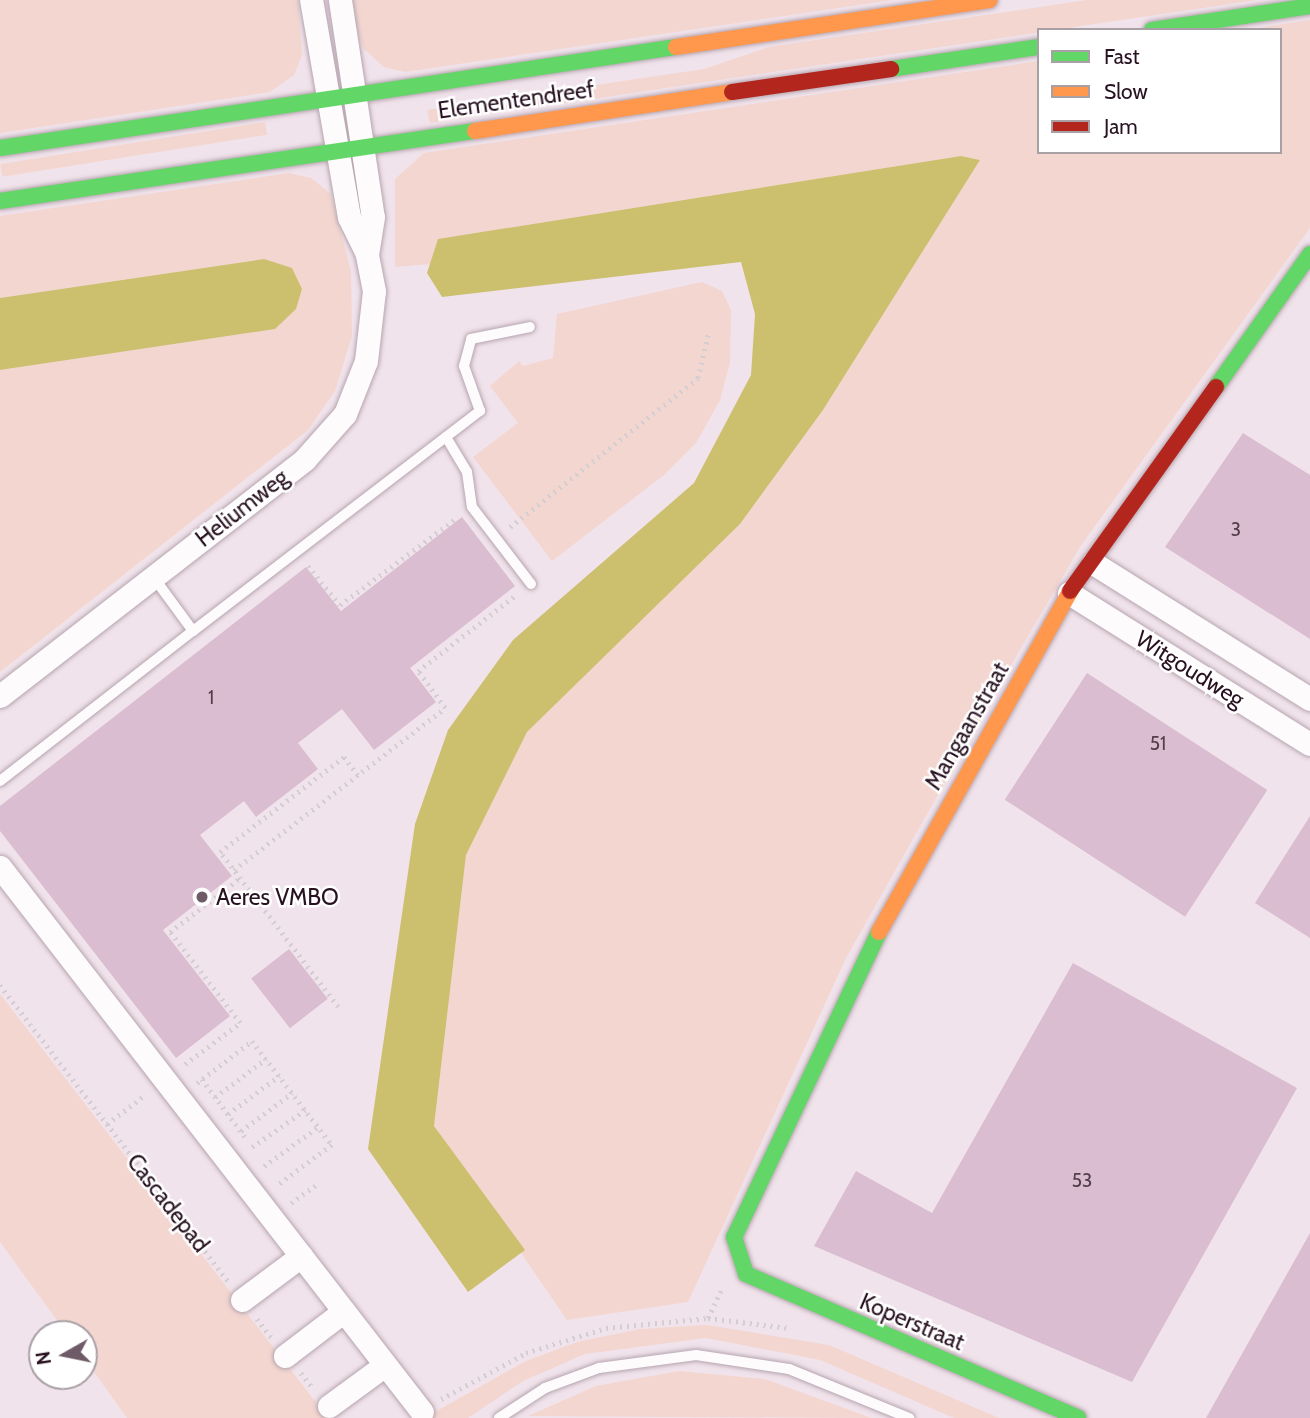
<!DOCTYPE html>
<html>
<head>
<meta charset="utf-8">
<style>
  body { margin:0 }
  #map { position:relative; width:1310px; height:1418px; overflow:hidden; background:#f1e3eb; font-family:Cabin,sans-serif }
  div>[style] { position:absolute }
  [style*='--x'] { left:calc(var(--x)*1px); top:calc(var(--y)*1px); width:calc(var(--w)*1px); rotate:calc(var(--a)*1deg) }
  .green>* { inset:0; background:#f3d6d0; transform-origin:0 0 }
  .water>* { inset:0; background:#ccbf6e }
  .building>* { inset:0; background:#dabdd0; transform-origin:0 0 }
  .path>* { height:4.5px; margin-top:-2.25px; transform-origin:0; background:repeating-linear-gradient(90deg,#d2ced1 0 2px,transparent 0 7px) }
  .roads { filter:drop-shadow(0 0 2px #b6a5af) drop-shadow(0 0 2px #b6a5af) }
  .lane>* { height:10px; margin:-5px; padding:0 5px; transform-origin:5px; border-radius:5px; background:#fdfbfc }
  .street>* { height:23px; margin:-11.5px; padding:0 11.5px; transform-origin:11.5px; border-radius:11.5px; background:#fdfbfc }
  .fast>* { height:16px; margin:-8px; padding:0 8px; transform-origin:8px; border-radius:8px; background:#63d668 }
  .slow>* { height:16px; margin:-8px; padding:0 8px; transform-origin:8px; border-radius:8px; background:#ff974d }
  .jam>* { height:16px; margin:-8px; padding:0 8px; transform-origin:8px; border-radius:8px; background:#b3261e }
  .dots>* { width:19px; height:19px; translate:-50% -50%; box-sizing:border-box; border:4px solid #fff; border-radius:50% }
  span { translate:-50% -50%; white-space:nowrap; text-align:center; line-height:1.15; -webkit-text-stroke:5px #fff; paint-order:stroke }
  .number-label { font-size:19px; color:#543d4c }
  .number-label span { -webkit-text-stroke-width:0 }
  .street-label { font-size:23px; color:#281220 }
  .poi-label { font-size:23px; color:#281220 }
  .left { translate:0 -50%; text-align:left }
  .legend { position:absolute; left:1037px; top:28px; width:245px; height:126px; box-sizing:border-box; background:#fff; border:2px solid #a9a0a6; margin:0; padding:9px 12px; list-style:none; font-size:21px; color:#281220 }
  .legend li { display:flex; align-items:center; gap:14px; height:35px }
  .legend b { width:35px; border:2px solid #a9a0a6 }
  .north { position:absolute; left:28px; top:1320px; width:70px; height:70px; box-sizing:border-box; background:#fff; border:2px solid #a9a0a6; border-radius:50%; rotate:261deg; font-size:19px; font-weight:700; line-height:28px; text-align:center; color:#281220 }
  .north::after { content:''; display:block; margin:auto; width:24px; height:32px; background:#6e5b67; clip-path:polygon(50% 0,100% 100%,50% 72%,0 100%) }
</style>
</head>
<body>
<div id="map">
  <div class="green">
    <i style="clip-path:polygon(0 0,298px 0,302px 55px,294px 75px,270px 92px,0 133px)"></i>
    <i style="clip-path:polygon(349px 0,892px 0,405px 72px,384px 67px,363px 48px)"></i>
    <i style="clip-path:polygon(1087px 0,1256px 0,430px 123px,427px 110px,704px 69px,769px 47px)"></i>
    <i style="clip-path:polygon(1310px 20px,1310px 228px,1080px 547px,1007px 672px,846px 958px,688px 1302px,567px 1320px,434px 1126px,466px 855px,527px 732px,740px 524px,823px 410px,980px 160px,961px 156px,439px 239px,430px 264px,395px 267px,395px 179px,424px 153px,1039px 61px,1039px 152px,1280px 152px,1280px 30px,1246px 30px)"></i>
    <i style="left:265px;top:122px;width:13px;height:268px;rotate:81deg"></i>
    <i style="clip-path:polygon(289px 173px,311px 178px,331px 194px,351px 271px,352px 336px,335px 391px,308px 430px,0 672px,0 370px,275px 329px,263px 259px,0 298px,0 216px)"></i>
    <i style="clip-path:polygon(702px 282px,722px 291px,731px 310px,730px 362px,720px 400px,696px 443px,664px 475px,552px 561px,473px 457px,518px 423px,490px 386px,519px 361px,523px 366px,553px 358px,557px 314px)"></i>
    <i style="clip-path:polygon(0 994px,328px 1418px,127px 1418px,84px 1358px,84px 1334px,67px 1334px,0 1242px)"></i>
    <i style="clip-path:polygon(707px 1325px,829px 1345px,999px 1418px,954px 1418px,820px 1360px,706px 1338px,585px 1354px,523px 1381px,468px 1418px,424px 1418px,526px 1361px,577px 1342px,640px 1329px)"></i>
    <i style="clip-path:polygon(679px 1371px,765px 1379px,871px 1418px,528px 1416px,596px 1386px)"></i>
  </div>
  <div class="water">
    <i style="clip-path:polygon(961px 156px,980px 160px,823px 410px,740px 524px,527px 732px,466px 855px,434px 1126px,525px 1250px,468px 1292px,368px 1149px,415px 824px,448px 730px,513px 640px,694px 483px,751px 375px,755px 314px,741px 262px,442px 297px,427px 273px,438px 239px)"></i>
    <i style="clip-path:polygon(264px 259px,292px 268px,302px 289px,296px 309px,275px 329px,0 370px,0 298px)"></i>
  </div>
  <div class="building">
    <i style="clip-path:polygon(1243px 433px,1310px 475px,1310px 639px,1165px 547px)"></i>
    <i style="clip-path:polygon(462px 517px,515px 586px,410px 668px,436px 702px,374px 750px,342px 709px,298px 743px,318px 769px,256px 817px,244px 801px,200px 835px,232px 876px,163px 930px,230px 1016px,176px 1058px,0 831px,0 806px,306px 567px,341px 611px)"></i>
    <i style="left:1087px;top:673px;width:215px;height:151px;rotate:33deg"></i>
    <i style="clip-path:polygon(1310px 816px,1310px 938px,1255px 903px)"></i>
    <i style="left:289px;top:949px;width:63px;height:48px;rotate:52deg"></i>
    <i style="clip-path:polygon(1073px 963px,1297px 1088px,1132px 1382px,814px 1246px,856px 1171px,932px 1213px)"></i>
    <i style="clip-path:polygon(1310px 1233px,1310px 1418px,1206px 1418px)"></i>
  </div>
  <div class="path">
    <i style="--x:510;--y:527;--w:240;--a:-38.4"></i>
    <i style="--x:698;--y:378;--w:45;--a:-77.2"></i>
    <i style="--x:308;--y:566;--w:50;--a:50.6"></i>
    <i style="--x:340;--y:605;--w:147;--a:-36.7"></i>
    <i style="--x:234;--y:870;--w:266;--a:-37.5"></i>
    <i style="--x:445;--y:708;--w:46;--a:-126.1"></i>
    <i style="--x:418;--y:671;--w:124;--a:-37.8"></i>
    <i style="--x:0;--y:985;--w:374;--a:52.4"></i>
    <i style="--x:338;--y:1007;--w:195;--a:-127.3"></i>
    <i style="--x:220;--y:852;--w:156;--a:-37.5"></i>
    <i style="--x:344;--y:757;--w:23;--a:52"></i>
    <i style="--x:185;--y:1064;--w:69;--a:-36.7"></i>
    <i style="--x:240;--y:1023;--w:115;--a:-127.6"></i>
    <i style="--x:170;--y:932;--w:88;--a:-37.6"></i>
    <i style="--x:202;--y:1079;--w:72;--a:53.4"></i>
    <i style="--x:197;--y:1083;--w:69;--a:-37.4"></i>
    <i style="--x:252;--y:1041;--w:131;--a:52.4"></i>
    <i style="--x:332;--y:1145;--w:67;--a:143.5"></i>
    <i style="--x:215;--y:1097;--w:64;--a:-36.7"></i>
    <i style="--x:228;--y:1114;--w:64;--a:-36.7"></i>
    <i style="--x:107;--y:1124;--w:48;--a:-37.3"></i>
    <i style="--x:241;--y:1131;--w:64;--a:-36.7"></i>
    <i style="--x:252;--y:1147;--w:65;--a:-34.9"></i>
    <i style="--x:264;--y:1166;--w:67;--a:-35.8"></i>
    <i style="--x:291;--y:1203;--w:34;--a:-36"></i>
    <i style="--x:708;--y:1318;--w:31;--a:-65"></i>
    <i style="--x:257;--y:1319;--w:23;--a:52"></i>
    <i style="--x:301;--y:1373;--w:19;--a:51"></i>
    <i style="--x:441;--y:1399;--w:97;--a:-28.4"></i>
    <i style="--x:526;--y:1353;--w:84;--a:-17.4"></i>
    <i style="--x:606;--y:1328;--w:102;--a:-5.6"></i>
    <i style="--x:708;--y:1318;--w:83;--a:7"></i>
  </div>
  <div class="roads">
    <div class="lane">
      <i style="--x:446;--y:437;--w:41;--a:59"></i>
      <i style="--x:467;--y:472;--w:35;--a:82"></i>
      <i style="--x:472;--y:507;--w:97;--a:52.5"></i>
      <i style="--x:193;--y:631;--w:362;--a:-37.5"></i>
      <i style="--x:480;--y:411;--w:48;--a:-109.6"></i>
      <i style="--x:464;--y:366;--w:28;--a:-75"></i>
      <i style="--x:471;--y:339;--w:60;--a:-11.5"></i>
      <i style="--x:0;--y:781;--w:244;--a:-37.9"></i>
      <i style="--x:193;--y:631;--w:66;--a:-126.3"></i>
      <i style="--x:499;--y:1418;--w:55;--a:-33.1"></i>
      <i style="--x:545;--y:1388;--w:58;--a:-20.3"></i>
      <i style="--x:599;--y:1368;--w:98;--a:-7.6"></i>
      <i style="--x:696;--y:1355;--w:94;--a:8.6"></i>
      <i style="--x:789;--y:1369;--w:130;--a:22.2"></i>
    </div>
    <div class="street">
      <i style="--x:340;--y:0;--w:219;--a:81.4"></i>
      <i style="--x:373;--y:217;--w:37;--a:99"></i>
      <i style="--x:1093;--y:563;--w:256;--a:32.1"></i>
      <i style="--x:1069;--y:593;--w:284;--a:32.1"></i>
      <i style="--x:0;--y:696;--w:386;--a:-37.8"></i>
      <i style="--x:305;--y:459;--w:60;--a:-48.4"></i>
      <i style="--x:345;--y:414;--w:57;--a:-68.4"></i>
      <i style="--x:366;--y:361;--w:70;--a:-83.5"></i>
      <i style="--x:374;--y:291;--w:38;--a:-101"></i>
      <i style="--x:367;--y:254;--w:41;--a:-115.9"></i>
      <i style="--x:349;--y:217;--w:220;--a:-99.9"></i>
      <i style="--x:0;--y:867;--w:689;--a:52.25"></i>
      <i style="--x:242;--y:1300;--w:74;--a:-36.7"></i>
      <i style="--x:285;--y:1356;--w:74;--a:-37.3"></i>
      <i style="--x:329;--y:1406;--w:69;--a:-36.2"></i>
    </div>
    <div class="fast">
      <i style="--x:1152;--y:30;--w:160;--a:-8.6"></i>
      <i style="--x:891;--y:69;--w:150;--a:-8.5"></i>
      <i style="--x:0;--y:148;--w:684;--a:-8.5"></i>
      <i style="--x:0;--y:201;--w:480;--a:-8.4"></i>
      <i style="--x:1216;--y:387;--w:163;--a:-54.7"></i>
      <i style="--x:879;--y:932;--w:338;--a:115.4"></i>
      <i style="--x:734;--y:1237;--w:39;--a:72"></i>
      <i style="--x:746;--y:1274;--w:362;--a:23.4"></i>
    </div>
    <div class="slow">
      <i style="--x:676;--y:47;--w:317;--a:-8.5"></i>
      <i style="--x:475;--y:131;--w:260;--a:-8.6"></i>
      <i style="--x:879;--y:932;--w:391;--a:-60.7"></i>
    </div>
    <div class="jam">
      <i style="--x:732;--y:92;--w:161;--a:-8.2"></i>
      <i style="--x:1070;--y:591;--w:251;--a:-54.4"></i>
    </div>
  </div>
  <div class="dots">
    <i style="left:202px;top:897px;background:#6e5b67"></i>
  </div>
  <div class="number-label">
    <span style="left:1236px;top:530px">3</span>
    <span style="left:211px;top:698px">1</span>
    <span style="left:1158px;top:744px">51</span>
    <span style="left:1082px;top:1181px">53</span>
  </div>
  <div class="street-label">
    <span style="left:516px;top:100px;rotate:-8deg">Elementendreef</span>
    <span style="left:242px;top:508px;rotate:-38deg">Heliumweg</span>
    <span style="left:1190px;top:669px;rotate:32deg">Witgoudweg</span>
    <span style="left:967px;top:726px;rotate:-60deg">Mangaanstraat</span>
    <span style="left:168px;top:1203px;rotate:52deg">Cascadepad</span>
    <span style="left:912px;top:1322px;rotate:23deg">Koperstraat</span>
  </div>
  <div class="poi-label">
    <span class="left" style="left:216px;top:897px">Aeres VMBO</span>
  </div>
  <ul class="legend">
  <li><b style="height:9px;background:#63d668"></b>Fast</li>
  <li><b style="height:9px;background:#ff974d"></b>Slow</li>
  <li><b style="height:9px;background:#b3261e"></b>Jam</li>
  </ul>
  <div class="north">N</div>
</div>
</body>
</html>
